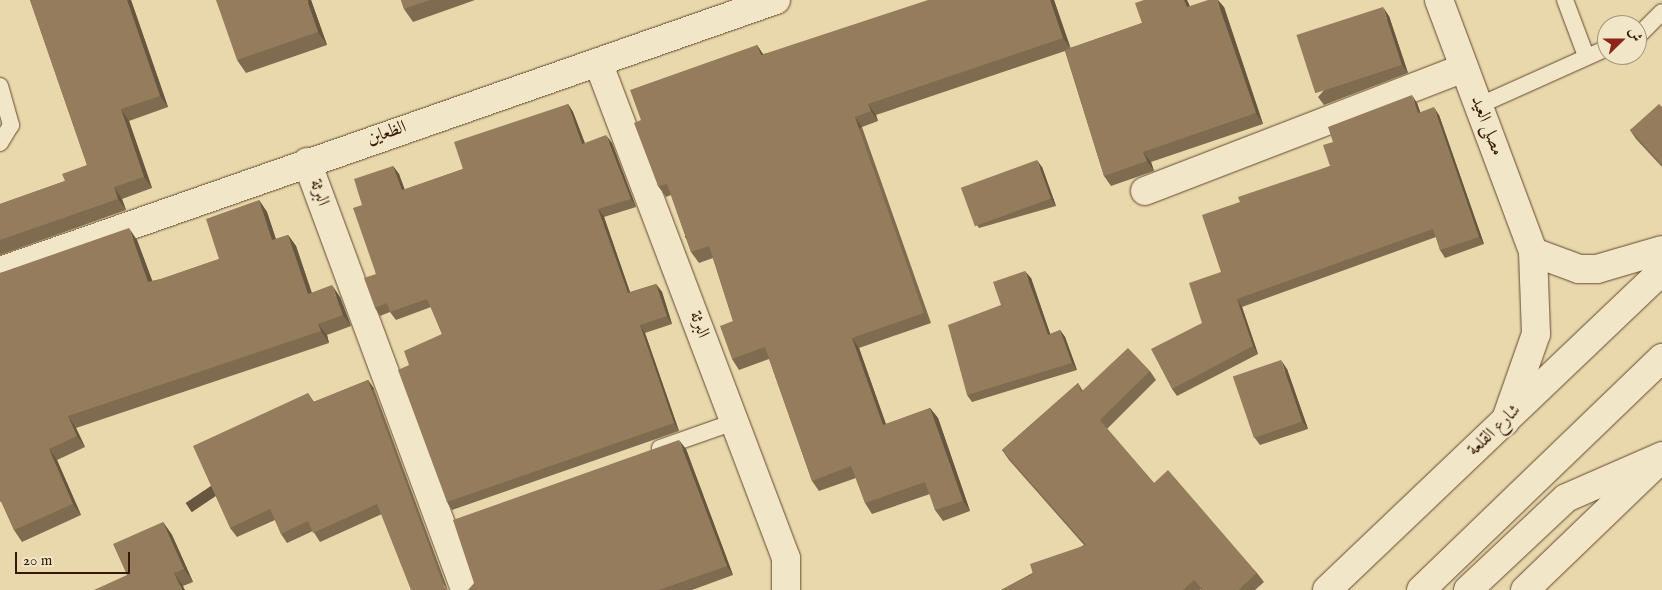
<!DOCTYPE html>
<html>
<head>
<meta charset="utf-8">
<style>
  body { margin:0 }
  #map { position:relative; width:1662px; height:590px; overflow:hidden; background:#e9d8ab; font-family:"IM FELL English",Amiri,serif }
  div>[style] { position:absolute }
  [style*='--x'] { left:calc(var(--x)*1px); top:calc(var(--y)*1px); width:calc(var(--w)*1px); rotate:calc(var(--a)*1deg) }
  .roads { filter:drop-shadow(0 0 1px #644830) drop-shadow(0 0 1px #644830) }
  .lane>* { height:16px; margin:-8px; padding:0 8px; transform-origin:8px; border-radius:8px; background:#f1e6c8 }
  .street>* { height:28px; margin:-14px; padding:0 14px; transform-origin:14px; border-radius:14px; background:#f1e6c8 }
  .secondary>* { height:28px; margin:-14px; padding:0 14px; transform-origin:14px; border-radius:14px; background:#f1e6c8 }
  .wall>* { inset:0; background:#7f6b4f }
  .shaded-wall>* { inset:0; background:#685740; transform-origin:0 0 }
  .building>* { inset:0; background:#947c5c; transform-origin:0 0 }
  span { translate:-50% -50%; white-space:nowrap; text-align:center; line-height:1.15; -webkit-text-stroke:4px #f1e6c8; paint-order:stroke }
  .street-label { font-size:18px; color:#371807 }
  .north { position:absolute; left:1597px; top:15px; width:50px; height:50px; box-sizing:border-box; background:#f1e6c8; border:1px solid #a7947b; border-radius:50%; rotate:68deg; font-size:14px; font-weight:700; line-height:20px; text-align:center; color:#371807 }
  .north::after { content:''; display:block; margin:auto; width:18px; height:22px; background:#8f2418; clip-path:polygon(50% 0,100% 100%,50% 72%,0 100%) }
  .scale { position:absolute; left:15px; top:552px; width:115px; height:22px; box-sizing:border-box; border:2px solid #371807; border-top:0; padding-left:6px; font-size:15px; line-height:18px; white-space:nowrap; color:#371807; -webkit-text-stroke:4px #f1e6c8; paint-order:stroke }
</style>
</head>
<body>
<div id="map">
  <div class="roads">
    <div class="lane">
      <i style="--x:1565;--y:0;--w:60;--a:69.4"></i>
      <i style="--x:1637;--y:37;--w:35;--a:-45"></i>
      <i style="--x:0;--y:86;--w:41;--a:74.2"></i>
      <i style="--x:11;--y:125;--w:21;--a:121"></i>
      <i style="--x:1478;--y:106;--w:141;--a:-24.2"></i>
      <i style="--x:660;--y:448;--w:78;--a:-19.4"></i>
    </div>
    <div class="street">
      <i style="--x:1439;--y:0;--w:269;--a:69.5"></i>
      <i style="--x:1533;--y:252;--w:82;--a:87.9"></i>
      <i style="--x:1536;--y:334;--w:93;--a:109.4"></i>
      <i style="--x:598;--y:62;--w:530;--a:69.24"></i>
      <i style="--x:786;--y:558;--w:32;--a:90"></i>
      <i style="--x:307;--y:162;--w:456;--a:69.7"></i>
      <i style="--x:1145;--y:191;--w:342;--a:-21.1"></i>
      <i style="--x:1533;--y:252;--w:49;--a:20.3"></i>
      <i style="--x:1579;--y:269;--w:18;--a:0"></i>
      <i style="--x:1597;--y:269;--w:68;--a:-16.3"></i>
      <i style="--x:0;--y:271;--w:822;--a:-19.25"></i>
      <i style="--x:1525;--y:590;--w:190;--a:-43.9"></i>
    </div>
    <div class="secondary">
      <i style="--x:1327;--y:590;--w:463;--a:-43.6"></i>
      <i style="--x:1421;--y:590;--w:335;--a:-43.9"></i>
      <i style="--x:1468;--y:590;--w:134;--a:-43.2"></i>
      <i style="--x:1566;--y:498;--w:105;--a:-23.6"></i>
    </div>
  </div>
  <div class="wall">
    <i style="clip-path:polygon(30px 0,131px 0,168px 107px,129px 121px,152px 188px,122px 199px,126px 210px,0 255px,0 204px,65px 181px,87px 165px)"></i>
    <i style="clip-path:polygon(311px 0,327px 45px,246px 73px,237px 60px)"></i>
    <i style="clip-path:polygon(401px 0,475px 0,413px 22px,404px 9px)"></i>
    <i style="clip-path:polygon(1054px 0,1070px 48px,1142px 23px,1144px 0,1187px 0,1190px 6px,1224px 7px,1263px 124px,1151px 162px,1154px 171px,1111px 186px,1104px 176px,1065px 51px,876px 115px,878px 121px,862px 127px,931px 323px,859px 348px,886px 424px,930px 408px,938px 418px,970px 511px,943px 521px,935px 510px,930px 494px,872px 514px,865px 503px,856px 478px,819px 491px,812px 481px,769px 359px,739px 370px,732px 359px,733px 321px,713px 258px,699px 263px,691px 252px,671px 195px,666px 197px,658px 186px,641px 120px,757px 45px,763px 54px)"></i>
    <i style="clip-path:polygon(1389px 16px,1408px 73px,1324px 105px,1318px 97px)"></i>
    <i style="clip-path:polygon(1417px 103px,1420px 112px,1439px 115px,1484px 244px,1445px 258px,1440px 250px,1436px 237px,1242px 307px,1258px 354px,1177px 396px,1172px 389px,1202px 323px,1221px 272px,1240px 202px,1330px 166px)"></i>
    <i style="clip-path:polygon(568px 104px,573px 112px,585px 143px,612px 143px,636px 207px,604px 217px,630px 292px,656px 284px,662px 292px,672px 324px,645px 333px,679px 431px,452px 510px,447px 502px,409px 365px,442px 334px,431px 307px,396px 320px,390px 312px,380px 316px,375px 308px,376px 274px,362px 205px,393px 166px,399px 174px,404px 190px,463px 169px)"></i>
    <i style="clip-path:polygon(1662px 107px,1662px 167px,1636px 139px,1630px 130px)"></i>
    <i style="clip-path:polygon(1042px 167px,1056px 206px,979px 228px,974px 221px)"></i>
    <i style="clip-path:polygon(259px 200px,267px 212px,276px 239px,288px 235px,296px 246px,312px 293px,340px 297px,351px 326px,327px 335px,329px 343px,76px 428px,85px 447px,57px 460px,81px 515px,22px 542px,14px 530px,1px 501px,0 502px,0 273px,137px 240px,152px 281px,161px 279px,219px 259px)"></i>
    <i style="clip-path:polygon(1031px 278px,1050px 334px,1060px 330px,1065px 337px,1077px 370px,972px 402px,967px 395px,1001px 305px)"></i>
    <i style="clip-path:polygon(1287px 369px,1308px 429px,1260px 445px,1254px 437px)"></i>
    <i style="clip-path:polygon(1150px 371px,1156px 380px,1107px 429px,1154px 483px,1257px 573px,1264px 582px,1255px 590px,1201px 590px,1201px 589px,1200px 590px,1001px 590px,1084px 545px,1009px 460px,1002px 450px,1078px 383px,1083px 391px)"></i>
    <i style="clip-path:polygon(368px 380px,374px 389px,448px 590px,382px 514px,320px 542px,313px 531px,287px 543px,281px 534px,275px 520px,237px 537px,230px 528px,308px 393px,314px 402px)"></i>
    <i style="clip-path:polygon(686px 449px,733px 575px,692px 590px,468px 590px)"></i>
    <i style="clip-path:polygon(163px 522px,172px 535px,193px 582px,183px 586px,127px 575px)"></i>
  </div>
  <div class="shaded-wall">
    <i style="clip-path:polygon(127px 0,131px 0,168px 107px,160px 96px)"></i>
    <i style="clip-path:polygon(307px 0,311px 0,327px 45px,318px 32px)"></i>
    <i style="clip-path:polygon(1050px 0,1054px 0,1071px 49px,1063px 38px)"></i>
    <i style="clip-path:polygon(1184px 0,1187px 0,1194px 18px,1187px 7px)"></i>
    <i style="clip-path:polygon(1217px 0,1218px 0,1224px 7px,1263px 124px,1256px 113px)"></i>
    <i style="clip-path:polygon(1383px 7px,1389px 16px,1408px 73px,1402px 65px)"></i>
    <i style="clip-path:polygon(757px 45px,764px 56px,761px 55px)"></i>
    <i style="clip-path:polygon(1412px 95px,1417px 103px,1423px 120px,1418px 113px)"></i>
    <i style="clip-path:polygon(568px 104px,573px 112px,588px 152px,582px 144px)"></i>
    <i style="clip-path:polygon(868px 104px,876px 115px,878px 121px,871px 111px)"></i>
    <i style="clip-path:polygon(1434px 107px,1439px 115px,1484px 244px,1479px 237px)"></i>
    <i style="clip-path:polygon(121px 109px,129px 121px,152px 188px,144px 177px)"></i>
    <i style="left:855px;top:117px;width:12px;height:208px;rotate:55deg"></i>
    <i style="clip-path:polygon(606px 135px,612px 143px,636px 207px,631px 199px)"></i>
    <i style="clip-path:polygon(1143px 152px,1151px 162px,1154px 171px,1147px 161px)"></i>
    <i style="clip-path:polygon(1037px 160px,1042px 167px,1056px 206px,1051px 199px)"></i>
    <i style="clip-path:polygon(393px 166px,399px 174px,408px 198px,402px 190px)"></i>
    <i style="clip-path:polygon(114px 187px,122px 199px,126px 210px,118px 199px)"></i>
    <i style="clip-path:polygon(259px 200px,267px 212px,280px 252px,272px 240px)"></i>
    <i style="clip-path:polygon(598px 209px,604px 217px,633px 301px,628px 293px)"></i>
    <i style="clip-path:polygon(129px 228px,137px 240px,157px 293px,148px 282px)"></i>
    <i style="clip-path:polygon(288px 235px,296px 246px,316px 306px,308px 294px)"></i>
    <i style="clip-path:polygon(1025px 271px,1031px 278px,1053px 342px,1048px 335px)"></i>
    <i style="clip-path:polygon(656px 284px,662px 292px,672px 324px,667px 316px)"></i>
    <i style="clip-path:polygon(332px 285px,340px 297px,351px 326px,343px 315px)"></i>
    <i style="clip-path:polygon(1237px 299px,1242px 307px,1258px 354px,1253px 346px)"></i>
    <i style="clip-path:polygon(318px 324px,327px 335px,329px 343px,321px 331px)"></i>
    <i style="clip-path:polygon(640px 325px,645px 333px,679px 431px,674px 423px)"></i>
    <i style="clip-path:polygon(1060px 330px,1065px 337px,1077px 370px,1072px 363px)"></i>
    <i style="clip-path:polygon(852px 338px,859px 348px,890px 436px,883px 425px)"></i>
    <i style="clip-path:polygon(1281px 360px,1287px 369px,1308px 429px,1302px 421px)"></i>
    <i style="left:368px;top:380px;width:11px;height:220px;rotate:56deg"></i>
    <i style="clip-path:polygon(930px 408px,938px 418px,970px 511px,963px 501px)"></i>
    <i style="clip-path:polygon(68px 416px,76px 428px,85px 447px,77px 436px)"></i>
    <i style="clip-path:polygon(679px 440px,686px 449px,733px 575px,727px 566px)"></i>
    <i style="clip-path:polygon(49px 449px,57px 460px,81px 515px,73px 504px)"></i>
    <i style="clip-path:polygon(163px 522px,172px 535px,193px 582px,184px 569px)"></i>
    <i style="clip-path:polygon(174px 573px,183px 586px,185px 590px,182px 590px)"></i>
  </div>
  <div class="building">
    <i style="clip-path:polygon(30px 0,127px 0,160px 96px,121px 109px,144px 177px,114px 187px,118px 199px,0 240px,0 204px,65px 181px,62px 174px,87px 165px)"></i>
    <i style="clip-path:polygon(216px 0,307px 0,318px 32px,237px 60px)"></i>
    <i style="clip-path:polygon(401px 0,430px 0,404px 9px)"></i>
    <i style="clip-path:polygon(928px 0,1050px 0,1063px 38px,868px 104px,871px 111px,855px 117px,924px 313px,852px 338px,883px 425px,930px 408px,963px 501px,935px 510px,925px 482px,865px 503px,851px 466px,812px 481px,765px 347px,732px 359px,720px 326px,733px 321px,709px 246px,691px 252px,667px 184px,658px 186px,634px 123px,641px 120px,630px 90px,757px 45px,761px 55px)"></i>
    <i style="clip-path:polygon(1144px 0,1184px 0,1187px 7px,1208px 0,1217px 0,1256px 113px,1143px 152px,1147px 161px,1104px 176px,1065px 50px,1142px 23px,1135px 3px)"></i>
    <i style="left:1383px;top:7px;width:61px;height:91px;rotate:72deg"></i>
    <i style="clip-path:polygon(1412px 95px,1418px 113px,1434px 107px,1479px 237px,1440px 250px,1433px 229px,1237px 299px,1253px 346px,1172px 389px,1151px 349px,1202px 323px,1189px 283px,1221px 272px,1202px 215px,1240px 202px,1238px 197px,1330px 166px,1323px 145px,1333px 142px,1328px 127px)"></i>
    <i style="clip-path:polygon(568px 104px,582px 144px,606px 135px,631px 199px,598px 209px,628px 293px,656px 284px,667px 316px,640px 325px,674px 423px,447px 502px,398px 370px,409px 365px,404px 351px,442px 334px,427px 299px,390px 312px,387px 303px,375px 308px,364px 278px,376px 274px,353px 208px,362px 205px,354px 179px,393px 166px,402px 190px,463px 169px,454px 142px)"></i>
    <i style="clip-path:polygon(1659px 104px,1662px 107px,1662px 165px,1630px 130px)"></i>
    <i style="left:1037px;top:160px;width:41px;height:81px;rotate:70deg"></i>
    <i style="clip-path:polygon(259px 200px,272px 240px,288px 235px,308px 294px,332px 285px,343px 315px,318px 324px,321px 331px,68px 416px,77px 436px,49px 449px,73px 504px,14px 530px,0 499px,0 273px,129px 228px,148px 282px,161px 279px,219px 259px,206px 219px)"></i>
    <i style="clip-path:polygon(1025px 271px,1048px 335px,1060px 330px,1072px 363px,967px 395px,948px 325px,1001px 305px,993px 282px)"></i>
    <i style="clip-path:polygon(1128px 348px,1150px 371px,1100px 420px,1154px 483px,1168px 470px,1257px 573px,1238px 590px,1203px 590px,1194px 580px,1183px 590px,1001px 590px,1033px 574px,1030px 564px,1086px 545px,1002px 450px,1078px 383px,1081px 392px)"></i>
    <i style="left:1281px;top:360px;width:65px;height:51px;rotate:71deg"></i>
    <i style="clip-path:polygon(368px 380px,444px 586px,448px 590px,411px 590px,377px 504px,313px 533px,308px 521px,281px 534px,270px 509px,230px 528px,193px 446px,308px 393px,313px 402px)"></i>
    <i style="clip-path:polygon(679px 440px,727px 566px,659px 590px,468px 590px,474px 583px,453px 520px)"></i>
    <i style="clip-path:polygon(163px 522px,184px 569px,174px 573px,182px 590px,94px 590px,127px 575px,113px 544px)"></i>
  </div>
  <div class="street-label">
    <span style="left:1486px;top:126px;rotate:69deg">مصلى العيد</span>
    <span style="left:387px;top:134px;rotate:-19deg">الظعاين</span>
    <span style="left:318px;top:193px;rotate:70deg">البرثة</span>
    <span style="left:698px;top:325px;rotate:69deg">البرثة</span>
    <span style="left:1495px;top:431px;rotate:-44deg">شارع القلعة</span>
  </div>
  <div class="north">ش</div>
  <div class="scale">20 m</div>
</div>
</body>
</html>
